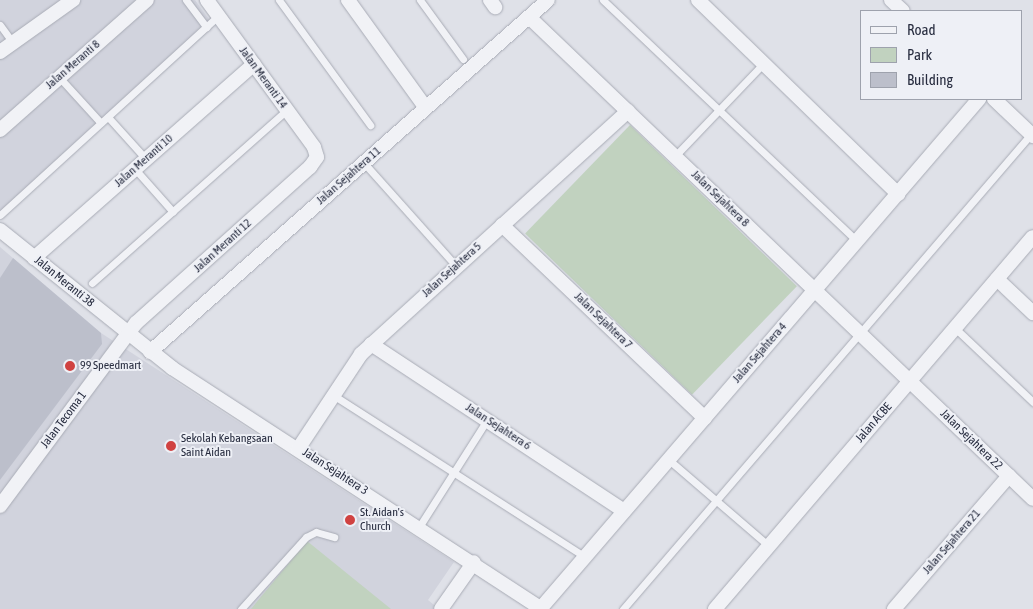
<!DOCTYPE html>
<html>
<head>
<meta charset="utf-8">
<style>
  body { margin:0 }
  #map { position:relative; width:1033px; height:609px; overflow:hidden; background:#dfe1e8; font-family:"Asap Condensed",sans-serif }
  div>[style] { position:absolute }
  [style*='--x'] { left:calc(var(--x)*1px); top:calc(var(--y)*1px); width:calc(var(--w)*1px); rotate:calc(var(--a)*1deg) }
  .built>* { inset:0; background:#d1d3dd }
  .green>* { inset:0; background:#c1d2bf; transform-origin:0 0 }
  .building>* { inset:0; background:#bcbfcb }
  .roads { filter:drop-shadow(0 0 1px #a8abb5) drop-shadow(0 0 1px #a8abb5) }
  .lane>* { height:7px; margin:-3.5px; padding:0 3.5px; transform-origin:3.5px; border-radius:3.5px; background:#f1f2f6 }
  .street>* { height:14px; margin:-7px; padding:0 7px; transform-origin:7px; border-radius:7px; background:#f1f2f6 }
  .dots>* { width:14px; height:14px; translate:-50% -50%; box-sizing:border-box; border:2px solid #eef0f6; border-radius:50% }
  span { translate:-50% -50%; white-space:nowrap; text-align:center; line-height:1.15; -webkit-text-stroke:4px #eef0f6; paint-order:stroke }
  .street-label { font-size:12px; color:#272c3f }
  .poi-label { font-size:12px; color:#272c3f }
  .left { translate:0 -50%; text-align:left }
  .legend { position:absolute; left:860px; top:10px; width:162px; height:90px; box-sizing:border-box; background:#eef0f6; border:1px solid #9ea2ad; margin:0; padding:6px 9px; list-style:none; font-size:15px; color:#272c3f }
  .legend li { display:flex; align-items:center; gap:10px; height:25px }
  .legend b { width:25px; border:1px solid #9ea2ad }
</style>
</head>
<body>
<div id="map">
  <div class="built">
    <i style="clip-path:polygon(0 0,195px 0,214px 26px,0 220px)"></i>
    <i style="clip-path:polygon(0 247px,101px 333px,454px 562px,428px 600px,439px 609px,0 609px)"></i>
  </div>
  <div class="green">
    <i style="left:630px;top:125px;width:232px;height:151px;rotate:44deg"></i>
    <i style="clip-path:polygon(307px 541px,391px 609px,251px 609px)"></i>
  </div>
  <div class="building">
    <i style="clip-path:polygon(13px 258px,101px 333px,102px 344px,0 480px,0 278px)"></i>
  </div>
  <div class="roads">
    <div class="lane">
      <i style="--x:186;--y:0;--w:34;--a:53"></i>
      <i style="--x:279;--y:0;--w:155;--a:53.9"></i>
      <i style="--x:420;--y:0;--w:73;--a:53.9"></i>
      <i style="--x:603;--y:0;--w:350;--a:43.5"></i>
      <i style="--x:0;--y:25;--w:22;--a:54"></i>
      <i style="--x:59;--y:77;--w:62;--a:47.6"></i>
      <i style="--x:108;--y:117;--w:57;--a:47.9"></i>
      <i style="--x:675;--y:156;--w:127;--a:-46.3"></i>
      <i style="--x:364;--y:163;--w:138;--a:48.2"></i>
      <i style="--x:135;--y:169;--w:57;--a:48.5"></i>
      <i style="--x:0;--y:215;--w:295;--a:-42.4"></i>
      <i style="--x:92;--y:283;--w:261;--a:-41.6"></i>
      <i style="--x:955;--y:328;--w:108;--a:43.5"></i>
      <i style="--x:333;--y:395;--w:300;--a:32.7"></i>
      <i style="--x:669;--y:460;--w:132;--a:40.7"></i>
      <i style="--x:419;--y:527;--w:127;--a:-57.6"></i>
      <i style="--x:241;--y:609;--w:97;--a:-47.9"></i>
      <i style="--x:306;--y:537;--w:11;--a:-27"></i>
      <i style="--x:316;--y:532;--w:19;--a:16"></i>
      <i style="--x:623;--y:609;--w:626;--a:-49.34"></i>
    </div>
    <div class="street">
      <i style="--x:348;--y:0;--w:133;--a:54.2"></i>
      <i style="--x:490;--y:0;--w:9;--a:54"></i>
      <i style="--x:698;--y:0;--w:279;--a:44.1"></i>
      <i style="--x:891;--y:0;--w:16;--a:43"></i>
      <i style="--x:529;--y:17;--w:697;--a:43.72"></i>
      <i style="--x:0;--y:52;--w:90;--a:-35.5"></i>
      <i style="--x:994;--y:99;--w:54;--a:43.5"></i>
      <i style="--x:0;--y:130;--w:196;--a:-41.5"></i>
      <i style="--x:502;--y:225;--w:280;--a:43.6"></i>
      <i style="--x:0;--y:230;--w:221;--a:38.7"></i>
      <i style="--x:172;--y:368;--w:442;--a:33.1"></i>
      <i style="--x:34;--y:258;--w:293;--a:-41.4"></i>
      <i style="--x:997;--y:279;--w:50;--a:43.4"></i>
      <i style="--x:371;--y:344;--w:303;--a:33.4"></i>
      <i style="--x:150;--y:352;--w:531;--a:-41.49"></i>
      <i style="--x:298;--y:449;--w:114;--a:-56.4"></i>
      <i style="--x:361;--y:354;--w:361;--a:-42.3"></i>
      <i style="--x:0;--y:506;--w:228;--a:-53.4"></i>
      <i style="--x:136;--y:323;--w:234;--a:-41.9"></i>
      <i style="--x:310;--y:167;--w:12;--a:-55"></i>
      <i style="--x:317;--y:157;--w:10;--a:-107"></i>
      <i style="--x:314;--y:147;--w:182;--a:-126.1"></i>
      <i style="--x:541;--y:608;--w:672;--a:-49.29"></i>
      <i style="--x:441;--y:609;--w:57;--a:-54.9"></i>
      <i style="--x:715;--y:609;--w:489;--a:-49.5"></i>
      <i style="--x:894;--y:609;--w:176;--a:-49.2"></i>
    </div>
  </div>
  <div class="dots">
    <i style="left:70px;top:366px;background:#d04241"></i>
    <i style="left:171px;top:446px;background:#d04241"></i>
    <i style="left:350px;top:520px;background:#d04241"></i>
  </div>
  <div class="street-label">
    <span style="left:73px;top:65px;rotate:-41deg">Jalan Meranti 8</span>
    <span style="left:263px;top:78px;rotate:54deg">Jalan Meranti 14</span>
    <span style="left:144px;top:161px;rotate:-41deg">Jalan Meranti 10</span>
    <span style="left:349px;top:176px;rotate:-41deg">Jalan Sejahtera 11</span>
    <span style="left:720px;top:199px;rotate:44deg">Jalan Sejahtera 8</span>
    <span style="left:223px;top:246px;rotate:-42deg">Jalan Meranti 12</span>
    <span style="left:452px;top:270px;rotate:-42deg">Jalan Sejahtera 5</span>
    <span style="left:64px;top:282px;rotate:39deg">Jalan Meranti 38</span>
    <span style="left:603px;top:321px;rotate:44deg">Jalan Sejahtera 7</span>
    <span style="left:760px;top:353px;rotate:-49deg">Jalan Sejahtera 4</span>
    <span style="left:64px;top:420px;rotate:-53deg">Jalan Tecoma 1</span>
    <span style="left:874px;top:423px;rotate:-49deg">Jalan ACBE</span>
    <span style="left:498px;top:427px;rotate:33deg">Jalan Sejahtera 6</span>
    <span style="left:971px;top:440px;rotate:44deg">Jalan Sejahtera 22</span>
    <span style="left:335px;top:472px;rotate:33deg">Jalan Sejahtera 3</span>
    <span style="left:952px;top:542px;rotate:-49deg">Jalan Sejahtera 21</span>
  </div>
  <div class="poi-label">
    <span class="left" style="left:80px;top:366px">99 Speedmart</span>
    <span class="left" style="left:181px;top:446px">Sekolah Kebangsaan<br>Saint Aidan</span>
    <span class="left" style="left:360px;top:520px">St. Aidan's<br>Church</span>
  </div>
  <ul class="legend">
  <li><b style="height:6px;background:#f1f2f6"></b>Road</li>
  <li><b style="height:14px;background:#c1d2bf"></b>Park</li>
  <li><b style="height:14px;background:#bcbfcb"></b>Building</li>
  </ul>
</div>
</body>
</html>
